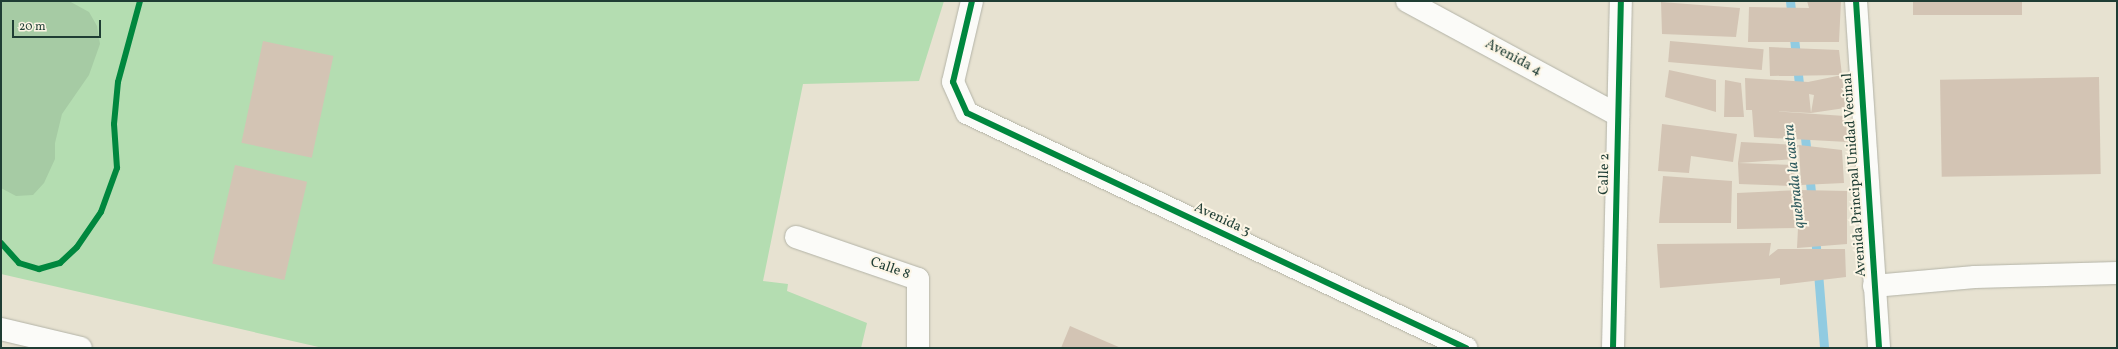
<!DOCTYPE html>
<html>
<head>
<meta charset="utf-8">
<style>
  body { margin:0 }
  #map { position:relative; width:2118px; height:349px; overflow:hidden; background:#e7e2d1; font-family:Vollkorn,serif }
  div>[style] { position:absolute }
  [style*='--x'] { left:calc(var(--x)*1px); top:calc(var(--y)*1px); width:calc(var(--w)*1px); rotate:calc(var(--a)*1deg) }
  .green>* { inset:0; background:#b4ddb1 }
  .forest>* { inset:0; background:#a6cba4 }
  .stream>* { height:9px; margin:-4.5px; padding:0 4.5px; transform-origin:4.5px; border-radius:4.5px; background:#91cbe1 }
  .building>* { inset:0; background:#d3c4b4; transform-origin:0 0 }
  .roads { filter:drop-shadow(0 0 1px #b3b3a7) drop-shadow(0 0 1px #b3b3a7) }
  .street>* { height:22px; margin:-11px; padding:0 11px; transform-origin:11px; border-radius:11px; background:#fbfbf8 }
  .cycleway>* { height:6px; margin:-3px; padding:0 3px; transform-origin:3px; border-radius:3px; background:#00873e }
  span { translate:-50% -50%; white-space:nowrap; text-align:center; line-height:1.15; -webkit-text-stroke:4px #fcf5e5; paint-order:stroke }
  .street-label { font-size:14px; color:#1f3d34 }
  .water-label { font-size:15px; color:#325e61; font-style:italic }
  .frame { position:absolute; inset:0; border:2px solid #1f3d34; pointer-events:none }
  .scale { position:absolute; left:12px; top:20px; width:89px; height:18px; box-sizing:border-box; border:2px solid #1f3d34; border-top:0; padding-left:5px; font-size:12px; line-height:14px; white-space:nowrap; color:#1f3d34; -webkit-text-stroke:3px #fcf5e5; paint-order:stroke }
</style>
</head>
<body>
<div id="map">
  <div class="green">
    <i style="clip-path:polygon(1px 1px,944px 1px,919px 81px,803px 84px,763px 281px,788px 284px,787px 291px,867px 323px,861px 348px,323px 348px,1px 274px)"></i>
  </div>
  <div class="forest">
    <i style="clip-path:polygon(1px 1px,69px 1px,89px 12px,97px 26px,100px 44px,89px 75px,62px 114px,55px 143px,55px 159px,44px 183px,33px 195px,16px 196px,1px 188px)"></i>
  </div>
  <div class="stream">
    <i style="--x:1790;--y:1;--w:93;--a:83.8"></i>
    <i style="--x:1804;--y:128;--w:29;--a:84"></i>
    <i style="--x:1809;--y:173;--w:29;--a:84"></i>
    <i style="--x:1815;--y:235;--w:113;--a:85.4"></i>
  </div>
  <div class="building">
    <i style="clip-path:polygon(1807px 1px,1841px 1px,1839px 42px,1748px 42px,1749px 7px,1809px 8px)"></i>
    <i style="left:1913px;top:1px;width:109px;height:14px"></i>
    <i style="clip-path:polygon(1661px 2px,1740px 8px,1736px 37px,1662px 34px)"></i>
    <i style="left:263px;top:41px;width:72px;height:104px;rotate:12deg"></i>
    <i style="left:1670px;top:41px;width:94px;height:21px;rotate:5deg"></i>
    <i style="clip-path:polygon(evenodd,1769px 47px,1839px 50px,1842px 75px,1845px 108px,1811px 113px,1772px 111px,1845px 116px,1848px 142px,1754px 137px,1752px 110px,1746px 110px,1745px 78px,1808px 82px,1842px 75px,1770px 76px,1769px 47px,1809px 94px,1814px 95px,1811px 113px,1809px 94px)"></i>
    <i style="clip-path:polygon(1669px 70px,1716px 80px,1716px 112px,1665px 97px)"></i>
    <i style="left:2099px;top:77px;width:97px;height:159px;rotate:89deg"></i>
    <i style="clip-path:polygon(1725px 80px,1741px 83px,1744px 117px,1724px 117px)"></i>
    <i style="clip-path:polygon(1662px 124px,1737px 134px,1733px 162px,1691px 156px,1689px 173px,1658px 171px)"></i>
    <i style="clip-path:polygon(1741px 142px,1799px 145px,1842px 150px,1844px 183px,1801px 185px,1799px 145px,1794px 159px,1738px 163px,1794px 165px,1795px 186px,1739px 184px,1738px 163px)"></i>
    <i style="left:235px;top:165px;width:74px;height:101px;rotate:13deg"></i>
    <i style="clip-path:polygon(1663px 176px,1732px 181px,1731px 223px,1659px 223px)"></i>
    <i style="clip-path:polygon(1800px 190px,1847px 191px,1847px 244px,1797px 248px,1798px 228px,1737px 229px,1737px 193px)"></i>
    <i style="clip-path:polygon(1771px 243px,1769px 256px,1778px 249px,1845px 249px,1846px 277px,1780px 285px,1780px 278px,1660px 288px,1657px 244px)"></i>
    <i style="clip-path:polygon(1070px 326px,1121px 348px,1061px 348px)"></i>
  </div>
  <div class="roads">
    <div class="street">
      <i style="--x:972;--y:1;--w:83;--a:103.2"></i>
      <i style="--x:953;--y:82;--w:34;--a:66"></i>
      <i style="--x:967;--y:113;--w:552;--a:25.22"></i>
      <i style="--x:1407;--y:1;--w:240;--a:28.4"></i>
      <i style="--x:1856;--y:1;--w:348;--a:86.2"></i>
      <i style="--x:796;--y:237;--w:129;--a:19"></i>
      <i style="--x:918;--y:279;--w:69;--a:90"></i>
      <i style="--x:1874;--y:286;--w:101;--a:-5.1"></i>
      <i style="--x:1975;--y:277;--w:142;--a:-1.6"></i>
      <i style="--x:1;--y:329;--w:82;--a:13.4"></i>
      <i style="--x:1613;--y:348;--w:347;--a:-88.7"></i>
    </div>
  </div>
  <div class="cycleway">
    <i style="--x:972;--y:1;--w:83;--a:103.2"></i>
    <i style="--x:953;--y:82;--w:34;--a:66"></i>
    <i style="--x:967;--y:113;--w:552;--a:25.22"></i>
    <i style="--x:1856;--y:1;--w:348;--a:86.2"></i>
    <i style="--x:1;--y:243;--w:27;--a:48"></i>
    <i style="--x:19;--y:263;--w:21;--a:17"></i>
    <i style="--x:39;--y:269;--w:22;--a:-16"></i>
    <i style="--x:60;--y:263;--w:23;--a:-43"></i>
    <i style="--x:77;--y:247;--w:42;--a:-55.6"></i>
    <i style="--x:101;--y:212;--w:47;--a:-70"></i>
    <i style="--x:117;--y:168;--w:44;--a:-93.9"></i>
    <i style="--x:114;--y:124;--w:42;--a:-84.6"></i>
    <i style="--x:118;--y:82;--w:84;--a:-74.8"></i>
    <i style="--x:1613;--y:348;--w:347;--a:-88.7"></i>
  </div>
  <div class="street-label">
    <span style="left:1513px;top:58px;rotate:28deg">Avenida 4</span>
    <span style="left:1605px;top:174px;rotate:-89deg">Calle 2</span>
    <span style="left:1855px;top:175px;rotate:-94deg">Avenida Principal Unidad Vecinal</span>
    <span style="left:1222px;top:220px;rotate:25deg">Avenida 3</span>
    <span style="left:890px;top:269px;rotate:19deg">Calle 8</span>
  </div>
  <div class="water-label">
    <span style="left:1795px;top:176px;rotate:-96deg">quebrada la castra</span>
  </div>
  <div class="frame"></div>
  <div class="scale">20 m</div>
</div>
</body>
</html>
